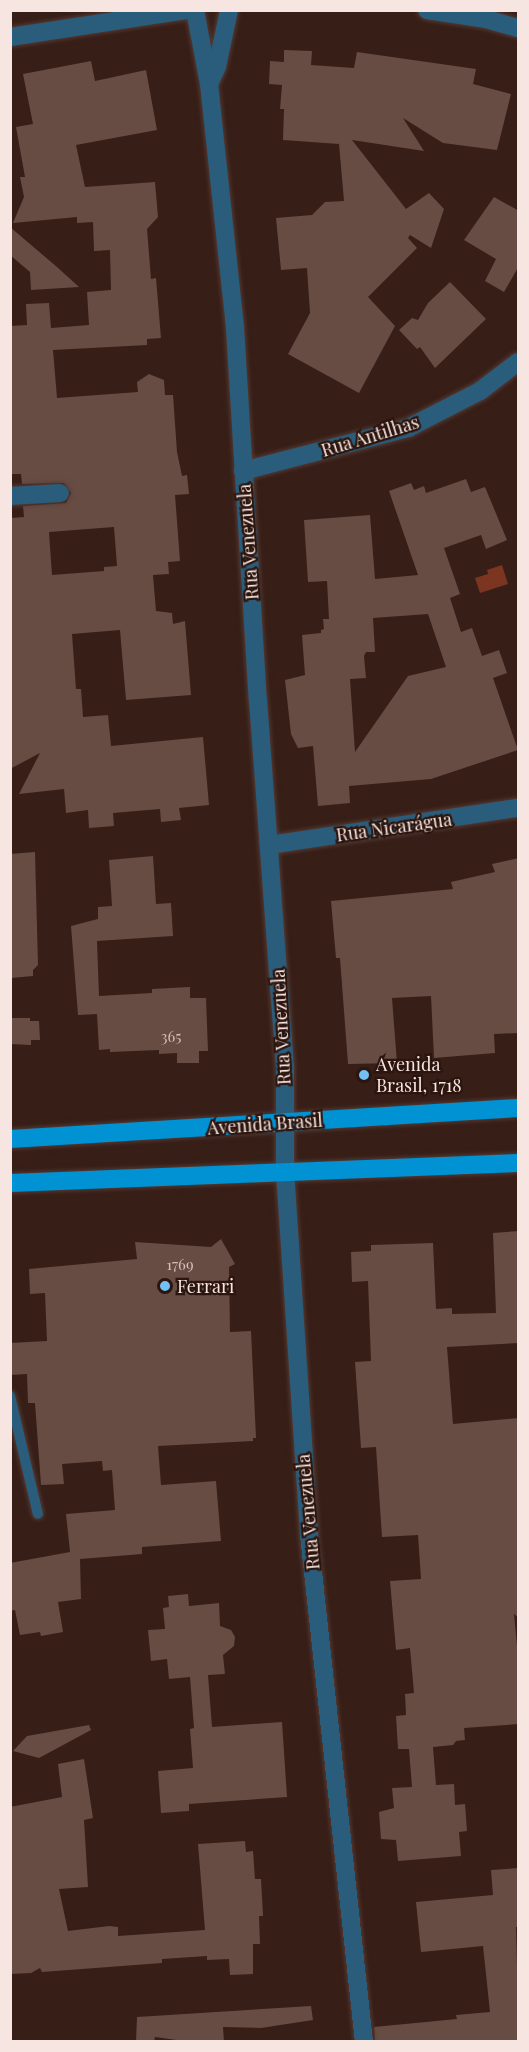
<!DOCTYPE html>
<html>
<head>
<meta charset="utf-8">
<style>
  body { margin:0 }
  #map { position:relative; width:529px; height:2052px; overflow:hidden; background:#371e17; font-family:"Playfair Display",serif }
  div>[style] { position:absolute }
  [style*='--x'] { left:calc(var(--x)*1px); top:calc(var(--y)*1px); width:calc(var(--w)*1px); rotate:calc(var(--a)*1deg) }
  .water>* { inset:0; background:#7c3520 }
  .building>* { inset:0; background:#674c43 }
  .roads { filter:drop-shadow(0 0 2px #523a33) drop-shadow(0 0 2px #523a33) }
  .service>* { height:10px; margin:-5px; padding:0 5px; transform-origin:5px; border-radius:5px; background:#2a5d7c }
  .minor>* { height:18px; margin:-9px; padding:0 9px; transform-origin:9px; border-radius:9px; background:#2a5d7c }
  .tertiary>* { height:18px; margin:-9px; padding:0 9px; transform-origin:9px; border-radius:9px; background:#2a5d7c }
  .primary>* { height:18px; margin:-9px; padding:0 9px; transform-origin:9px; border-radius:9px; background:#0092d3 }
  .dots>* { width:16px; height:16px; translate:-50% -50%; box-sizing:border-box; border:3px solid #2c150e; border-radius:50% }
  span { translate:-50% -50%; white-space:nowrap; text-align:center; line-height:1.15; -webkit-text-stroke:4.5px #2c150e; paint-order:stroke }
  .number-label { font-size:15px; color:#d2bfb9 }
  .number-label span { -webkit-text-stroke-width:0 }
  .street-label { font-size:18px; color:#f6e5e0 }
  .poi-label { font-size:18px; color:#f6e5e0 }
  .left { translate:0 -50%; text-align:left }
  .frame { position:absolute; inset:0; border:12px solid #f6e5e0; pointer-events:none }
</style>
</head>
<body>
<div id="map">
  <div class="water">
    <i style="clip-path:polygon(502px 565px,508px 584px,480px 593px,475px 578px,488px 574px,487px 570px)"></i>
  </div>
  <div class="building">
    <i style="clip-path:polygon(284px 50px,312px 51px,311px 65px,354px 68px,357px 52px,476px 69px,473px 84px,511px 94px,497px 150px,443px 143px,403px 118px,424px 151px,352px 140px,406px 209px,429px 193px,444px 209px,431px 248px,410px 235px,408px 238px,417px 248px,368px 297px,395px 326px,359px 393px,288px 354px,310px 313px,307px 268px,281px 270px,276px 218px,312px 215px,325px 202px,344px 201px,339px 144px,283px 140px,284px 109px,280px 109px,282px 85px,269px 84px,270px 61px,284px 62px)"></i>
    <i style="clip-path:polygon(evenodd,91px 61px,95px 81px,146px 70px,157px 130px,76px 145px,85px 187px,155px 182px,158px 217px,147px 229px,151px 279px,156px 278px,161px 338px,147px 339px,147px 345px,53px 350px,57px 398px,138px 392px,137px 382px,149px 374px,164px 380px,165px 395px,173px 395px,177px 452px,182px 476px,187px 475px,189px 494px,175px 495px,180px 561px,168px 562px,169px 574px,153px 575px,156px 611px,172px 613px,173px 624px,185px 621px,191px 695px,126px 700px,120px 630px,72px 634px,76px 689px,81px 689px,83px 717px,108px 715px,111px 746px,203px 737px,209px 805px,179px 808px,181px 820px,161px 822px,160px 809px,113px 813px,114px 826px,89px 828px,88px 810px,66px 813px,64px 789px,19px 794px,40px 753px,10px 769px,10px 518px,24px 517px,23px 506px,66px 503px,71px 493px,64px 483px,22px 484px,21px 474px,10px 474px,10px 326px,27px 325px,26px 304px,49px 303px,51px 328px,89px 325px,87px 292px,111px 290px,110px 250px,94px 251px,93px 222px,77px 223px,77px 217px,13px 223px,24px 197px,20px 177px,25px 177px,16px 127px,33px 124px,23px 74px,91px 61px,114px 527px,117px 566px,104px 567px,104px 571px,52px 575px,49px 532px,114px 527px)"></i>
    <i style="clip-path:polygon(494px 197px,519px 211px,519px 266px,504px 292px,485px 281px,496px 259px,464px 240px)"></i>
    <i style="clip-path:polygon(10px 227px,57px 267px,79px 287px,31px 290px,30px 272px,10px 255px)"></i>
    <i style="clip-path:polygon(450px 282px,486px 319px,435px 368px,420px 347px,417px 349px,399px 330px,412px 318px,418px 320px,428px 303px)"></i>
    <i style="clip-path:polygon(evenodd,466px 479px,471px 492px,485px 487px,507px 540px,486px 549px,481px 535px,444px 548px,460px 594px,450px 598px,461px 632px,472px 628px,482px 656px,499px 650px,507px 673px,493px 678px,518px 750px,431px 779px,349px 786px,350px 803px,318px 806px,313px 746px,298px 748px,291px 734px,285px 680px,305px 675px,302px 635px,321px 633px,321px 630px,324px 629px,323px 619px,329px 619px,327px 581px,308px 582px,304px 520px,370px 515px,375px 579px,418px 575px,389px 491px,411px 483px,414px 490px,424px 486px,426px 493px,466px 479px,428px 614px,446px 667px,408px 676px,355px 752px,350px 679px,366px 678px,364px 656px,366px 652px,375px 652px,373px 618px,428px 614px)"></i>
    <i style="clip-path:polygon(35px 852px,38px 965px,33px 970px,33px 976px,11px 978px,10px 854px)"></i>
    <i style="clip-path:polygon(153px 856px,156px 904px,171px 903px,173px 936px,97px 941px,99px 996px,152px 993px,152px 989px,190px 987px,190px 998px,206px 998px,208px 1051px,199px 1051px,199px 1063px,177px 1063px,177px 1053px,159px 1054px,159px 1050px,110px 1052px,110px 1049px,99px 1050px,97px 1014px,78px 1015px,71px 926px,98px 919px,98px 907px,112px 906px,109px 860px)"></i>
    <i style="clip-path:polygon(519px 858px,519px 1033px,494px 1034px,495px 1053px,434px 1058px,431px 996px,392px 998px,397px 1063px,348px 1064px,340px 958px,336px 958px,331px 901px,453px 889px,451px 882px,495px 872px,492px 864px)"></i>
    <i style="clip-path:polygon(10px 1018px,30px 1018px,30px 1021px,39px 1021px,40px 1040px,31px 1040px,31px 1045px,10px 1044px)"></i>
    <i style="clip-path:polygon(519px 1231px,519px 1343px,447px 1347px,453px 1424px,519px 1418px,519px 1618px,514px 1614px,519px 1667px,519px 1724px,464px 1728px,465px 1740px,456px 1741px,453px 1745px,433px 1747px,436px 1785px,454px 1784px,455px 1805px,465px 1804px,467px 1831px,459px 1832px,461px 1856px,398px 1861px,396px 1840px,381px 1839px,379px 1812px,394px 1808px,392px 1788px,412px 1787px,409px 1749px,398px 1749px,396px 1716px,406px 1715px,405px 1694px,414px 1693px,410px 1648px,396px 1650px,390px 1581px,421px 1579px,418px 1535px,382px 1537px,376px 1447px,361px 1448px,355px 1362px,371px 1361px,368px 1281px,352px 1282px,351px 1252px,371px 1251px,371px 1245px,433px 1243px,436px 1309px,452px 1308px,452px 1314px,496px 1313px,493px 1233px)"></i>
    <i style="clip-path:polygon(221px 1239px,235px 1264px,229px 1267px,230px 1332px,251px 1331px,256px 1438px,253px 1438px,253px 1441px,158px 1446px,161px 1485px,216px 1481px,221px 1541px,142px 1547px,142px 1554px,80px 1559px,81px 1599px,58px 1602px,63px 1632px,41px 1636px,40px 1632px,20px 1635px,15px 1610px,10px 1611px,10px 1563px,70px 1552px,66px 1514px,115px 1510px,112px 1470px,103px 1471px,102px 1461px,62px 1464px,64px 1484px,41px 1485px,35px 1403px,28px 1403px,27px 1374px,10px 1375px,10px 1343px,47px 1341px,45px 1293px,30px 1294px,29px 1269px,137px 1259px,135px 1242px,211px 1247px)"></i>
    <i style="clip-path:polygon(188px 1594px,189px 1606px,219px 1603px,220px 1626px,231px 1630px,235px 1637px,234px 1646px,223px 1655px,225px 1674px,208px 1675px,212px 1727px,282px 1722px,287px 1797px,189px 1804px,189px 1811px,161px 1813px,158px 1771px,193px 1768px,190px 1729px,194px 1728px,190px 1677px,169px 1679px,167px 1659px,151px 1661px,148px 1630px,165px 1629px,163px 1608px,169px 1607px,168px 1596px)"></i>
    <i style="clip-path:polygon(89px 1725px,91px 1730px,39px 1758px,13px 1751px,27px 1736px)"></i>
    <i style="clip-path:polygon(84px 1759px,93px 1818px,84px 1820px,88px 1887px,59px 1889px,68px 1931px,109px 1926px,118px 1927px,118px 1936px,205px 1930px,198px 1844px,245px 1841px,246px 1852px,253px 1851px,255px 1879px,261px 1879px,263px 1916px,259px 1916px,260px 1944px,253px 1944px,253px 1974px,230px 1975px,229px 1959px,207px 1960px,207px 1956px,162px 1959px,162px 1963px,42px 1972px,40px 1968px,31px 1973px,10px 1974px,10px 1807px,62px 1797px,58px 1764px)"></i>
    <i style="clip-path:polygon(519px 1868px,519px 1927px,516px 1927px,519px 2042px,375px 2042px,374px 2027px,457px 2019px,456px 2015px,490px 2012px,483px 1946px,421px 1952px,416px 1902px,493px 1895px,491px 1870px)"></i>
    <i style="clip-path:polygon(311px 2006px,313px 2020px,261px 2028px,223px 2027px,224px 2042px,191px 2042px,155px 2037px,154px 2042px,136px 2042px,137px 2017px)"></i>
  </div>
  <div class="roads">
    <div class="service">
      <i style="--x:10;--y:1396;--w:121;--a:76.7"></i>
    </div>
    <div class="minor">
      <i style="--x:427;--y:10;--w:60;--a:8.7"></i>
      <i style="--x:486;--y:19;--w:33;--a:16"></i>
      <i style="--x:243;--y:471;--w:171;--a:-14.6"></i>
      <i style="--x:408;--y:428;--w:81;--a:-27.2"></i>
      <i style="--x:480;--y:391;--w:48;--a:-37.3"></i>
      <i style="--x:10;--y:496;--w:50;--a:-3.4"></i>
      <i style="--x:269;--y:845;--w:252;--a:-8.5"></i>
    </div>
    <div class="tertiary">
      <i style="--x:195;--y:10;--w:75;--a:79.3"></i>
      <i style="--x:209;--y:84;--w:245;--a:83.9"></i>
      <i style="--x:235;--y:328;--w:373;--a:86.5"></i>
      <i style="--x:258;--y:700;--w:369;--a:85.8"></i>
      <i style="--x:285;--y:1068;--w:103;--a:90"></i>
      <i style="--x:285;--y:1171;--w:365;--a:86.2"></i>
      <i style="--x:309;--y:1535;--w:510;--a:83.81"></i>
      <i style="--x:10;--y:37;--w:178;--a:-8.7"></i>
      <i style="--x:209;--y:84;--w:19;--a:-65"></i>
      <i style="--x:217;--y:67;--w:58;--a:-78.1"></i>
    </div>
    <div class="primary">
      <i style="--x:10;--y:1139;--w:509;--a:-3.49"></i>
      <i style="--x:10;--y:1183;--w:508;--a:-2.25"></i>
    </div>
  </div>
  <div class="dots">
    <i style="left:364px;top:1075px;background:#71c1f5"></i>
    <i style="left:165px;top:1286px;background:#71c1f5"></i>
  </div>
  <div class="number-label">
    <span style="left:171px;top:1037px">365</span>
    <span style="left:180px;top:1265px">1769</span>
  </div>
  <div class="street-label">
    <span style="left:370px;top:436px;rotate:-17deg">Rua Antilhas</span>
    <span style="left:248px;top:542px;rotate:-94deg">Rua Venezuela</span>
    <span style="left:394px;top:827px;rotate:-8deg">Rua Nicarágua</span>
    <span style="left:281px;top:1027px;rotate:-93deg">Rua Venezuela</span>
    <span style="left:265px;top:1124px;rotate:-4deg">Avenida Brasil</span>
    <span style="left:308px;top:1512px;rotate:-95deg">Rua Venezuela</span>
  </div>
  <div class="poi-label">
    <span class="left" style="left:376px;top:1075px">Avenida<br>Brasil, 1718</span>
    <span class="left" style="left:177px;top:1286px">Ferrari</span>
  </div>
  <div class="frame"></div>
</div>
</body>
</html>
